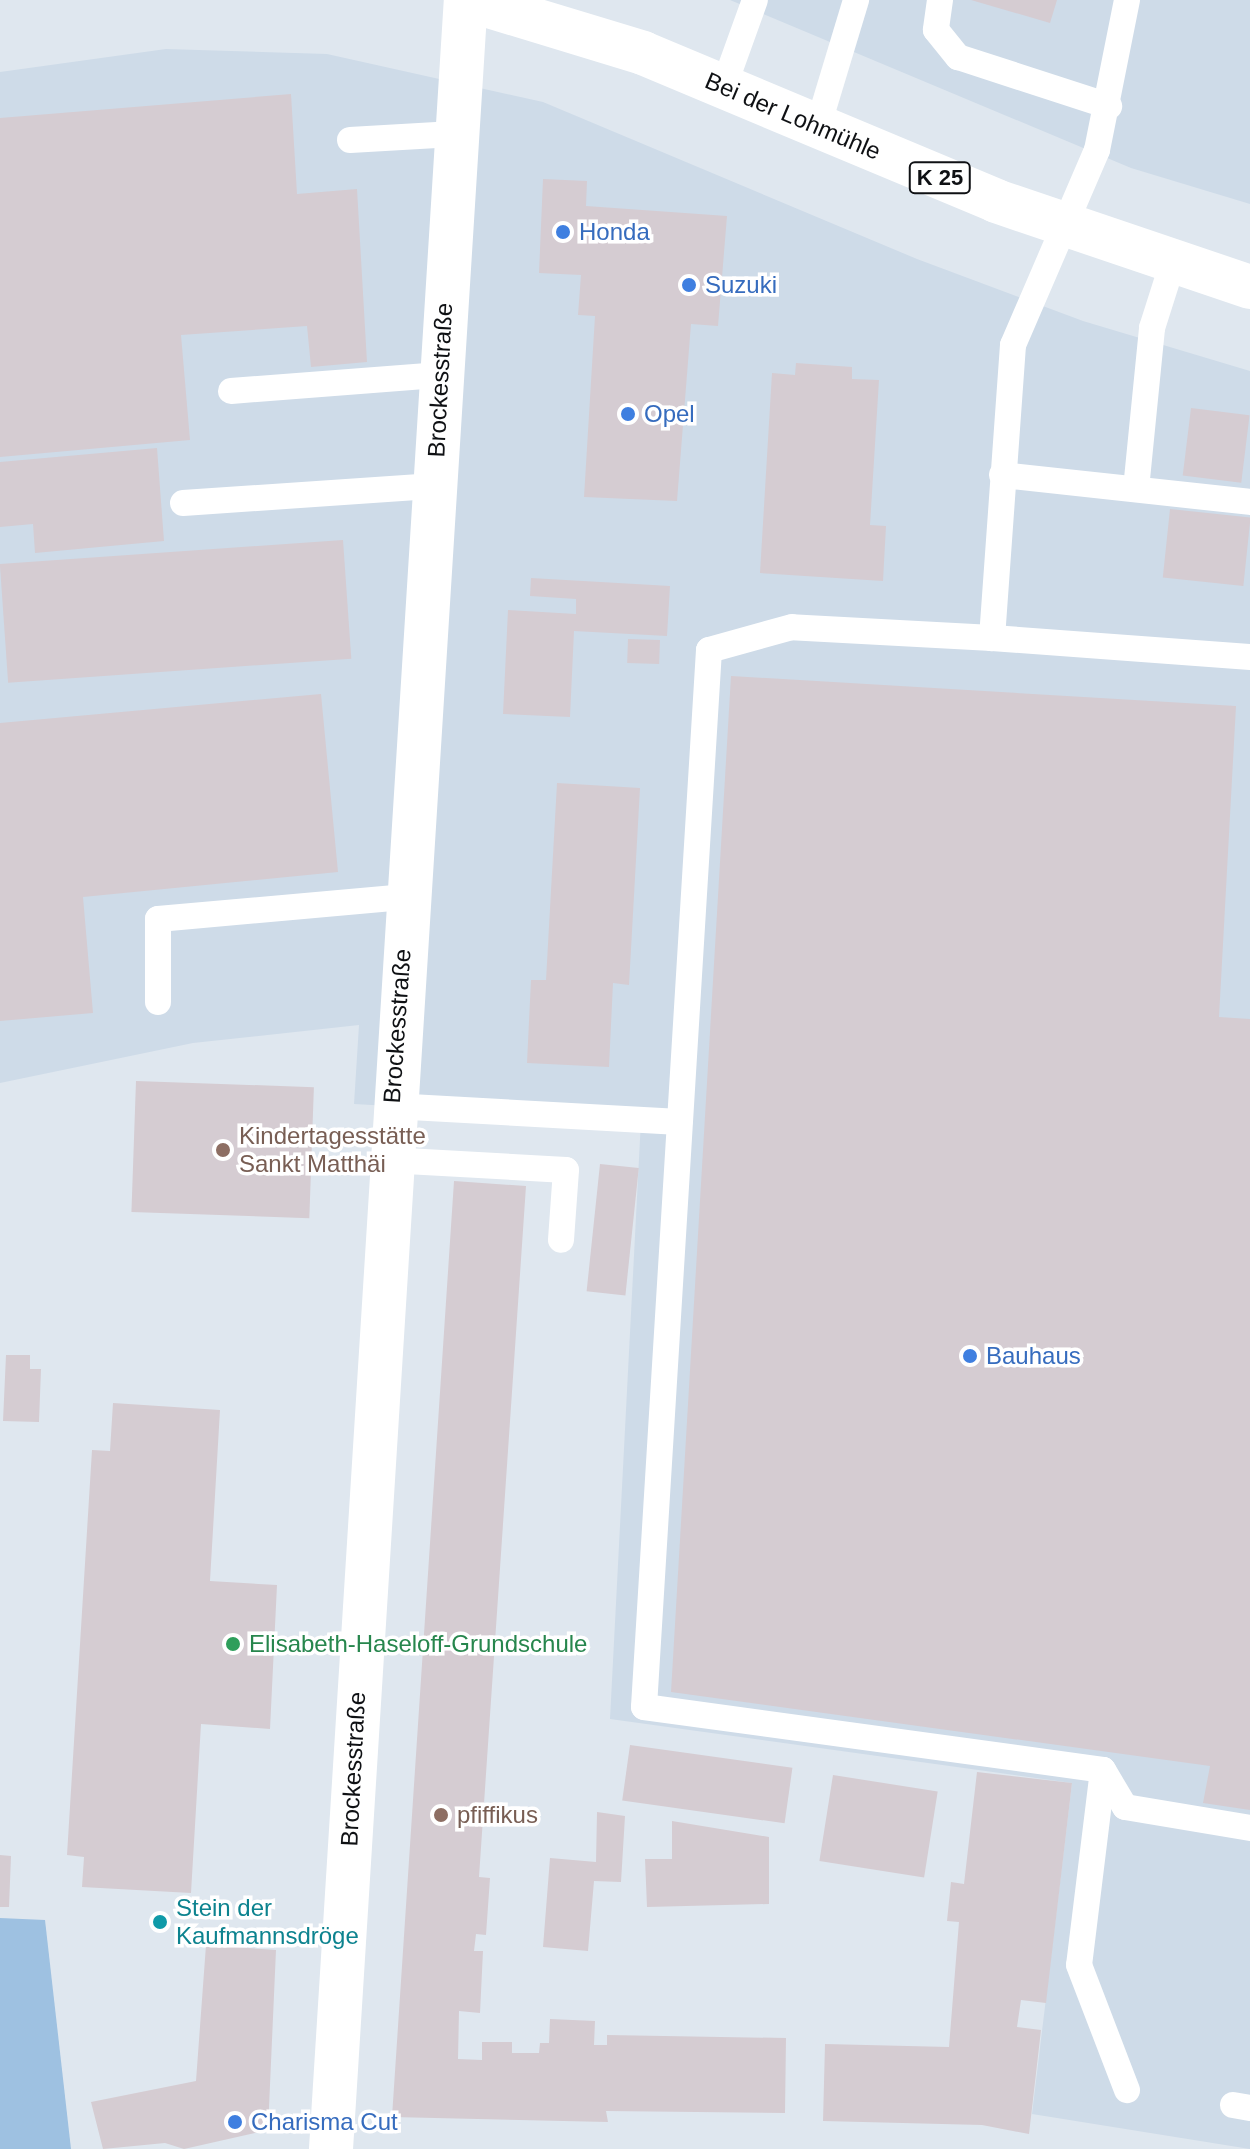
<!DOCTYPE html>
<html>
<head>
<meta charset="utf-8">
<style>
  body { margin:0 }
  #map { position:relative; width:1250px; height:2149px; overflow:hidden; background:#dfe7ef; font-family:Helvetica,sans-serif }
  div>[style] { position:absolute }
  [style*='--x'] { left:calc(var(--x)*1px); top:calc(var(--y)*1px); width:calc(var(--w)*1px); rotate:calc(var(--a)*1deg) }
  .built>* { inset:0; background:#cedbe8 }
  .green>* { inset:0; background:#9ec1e1 }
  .building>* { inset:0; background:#d5ccd2; transform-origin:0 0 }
  .service>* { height:26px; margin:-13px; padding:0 13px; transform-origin:13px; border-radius:13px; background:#fff }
  .minor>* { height:44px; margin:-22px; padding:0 22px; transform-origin:22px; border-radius:22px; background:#fff }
  .primary>* { height:44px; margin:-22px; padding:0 22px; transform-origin:22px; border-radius:22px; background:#fff }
  .dots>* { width:22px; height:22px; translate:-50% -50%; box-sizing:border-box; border:4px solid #fff; border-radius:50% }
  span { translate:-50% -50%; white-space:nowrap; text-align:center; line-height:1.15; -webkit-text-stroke:7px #fff; paint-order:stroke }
  .shield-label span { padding:2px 6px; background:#fff; border:2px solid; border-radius:6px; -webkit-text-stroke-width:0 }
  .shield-label { font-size:22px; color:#0f1114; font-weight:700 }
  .street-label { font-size:24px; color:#0f1114 }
  .shop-label { font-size:24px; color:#366cbe }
  .left { translate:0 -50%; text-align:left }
  .education-label { font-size:24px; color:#785e54 }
  .leisure-label { font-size:24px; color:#27864d }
  .culture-label { font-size:24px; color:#0d838f }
</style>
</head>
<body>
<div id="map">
  <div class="built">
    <i style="clip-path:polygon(730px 0,1250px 0,1250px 204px,1131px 168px)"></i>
    <i style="clip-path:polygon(166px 49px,327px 54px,543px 102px,917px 259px,1083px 321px,1250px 371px,1250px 2149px,1032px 2114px,1072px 1783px,610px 1719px,641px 1120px,354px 1104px,359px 1025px,193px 1043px,0 1083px,0 72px)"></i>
  </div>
  <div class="green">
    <i style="clip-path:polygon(0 1918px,45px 1920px,71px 2149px,0 2149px)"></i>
  </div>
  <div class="building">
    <i style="clip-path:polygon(971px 0,1057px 0,1050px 23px)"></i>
    <i style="clip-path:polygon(291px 94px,297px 194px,357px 189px,367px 362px,311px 367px,307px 326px,181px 335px,190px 440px,0 457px,0 118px)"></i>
    <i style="clip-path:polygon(543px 179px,587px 181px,586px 206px,727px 216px,718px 326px,691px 324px,677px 501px,584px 497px,595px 316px,578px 315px,581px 275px,539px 273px)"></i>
    <i style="clip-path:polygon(796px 363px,852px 367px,852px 379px,879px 380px,870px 525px,886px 526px,883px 581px,760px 573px,772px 373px,795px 375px)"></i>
    <i style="left:1191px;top:408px;width:59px;height:68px;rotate:7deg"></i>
    <i style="clip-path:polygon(157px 448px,164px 541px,35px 553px,33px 524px,0 527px,0 462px)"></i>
    <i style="left:1170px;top:509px;width:81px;height:69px;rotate:6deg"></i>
    <i style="left:343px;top:540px;width:119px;height:344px;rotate:86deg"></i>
    <i style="clip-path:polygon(531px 578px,670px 586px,667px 636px,574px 631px,570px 717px,503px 714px,508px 610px,576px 614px,576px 599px,530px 596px)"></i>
    <i style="left:628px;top:639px;width:32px;height:24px;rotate:2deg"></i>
    <i style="clip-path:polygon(731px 676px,1236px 706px,1219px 1017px,1250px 1019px,1250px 1810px,1203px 1803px,1210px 1766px,671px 1692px)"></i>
    <i style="clip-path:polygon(321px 694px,338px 872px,83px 897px,93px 1013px,0 1021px,0 723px)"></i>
    <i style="clip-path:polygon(557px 783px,640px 788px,629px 985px,613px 983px,609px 1067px,527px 1063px,531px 980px,546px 980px)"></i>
    <i style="left:136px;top:1081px;width:178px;height:131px;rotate:2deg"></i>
    <i style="left:600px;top:1164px;width:39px;height:128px;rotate:6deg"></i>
    <i style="clip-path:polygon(454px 1181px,526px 1186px,479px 1877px,490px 1878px,486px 1935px,476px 1934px,474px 1951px,483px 1951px,480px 2013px,459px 2011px,458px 2059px,482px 2060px,482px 2042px,512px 2042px,512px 2053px,539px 2053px,540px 2043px,549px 2043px,550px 2019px,595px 2021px,594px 2045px,607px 2045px,607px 2035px,786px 2038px,785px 2113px,606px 2111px,608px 2122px,392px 2117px)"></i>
    <i style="clip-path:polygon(6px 1355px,30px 1355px,30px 1369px,41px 1369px,39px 1422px,3px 1421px)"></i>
    <i style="clip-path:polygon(113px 1403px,220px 1410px,210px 1581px,277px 1585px,270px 1729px,201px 1724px,191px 1893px,82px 1887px,84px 1857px,67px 1855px,92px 1450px,110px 1451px)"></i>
    <i style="left:630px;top:1745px;width:164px;height:56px;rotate:8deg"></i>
    <i style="clip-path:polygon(977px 1772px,1072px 1783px,1046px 2003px,1021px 2000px,1017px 2027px,1041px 2030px,1029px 2134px,982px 2125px,823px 2121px,825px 2044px,949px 2047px,959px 1922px,947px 1921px,951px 1882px,964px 1884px)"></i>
    <i style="left:833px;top:1775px;width:106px;height:87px;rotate:9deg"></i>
    <i style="clip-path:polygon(597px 1812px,625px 1816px,621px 1882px,594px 1881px,588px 1951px,543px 1947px,550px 1858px,596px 1862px)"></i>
    <i style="clip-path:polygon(672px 1821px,769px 1837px,769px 1904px,647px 1907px,645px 1859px,672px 1859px)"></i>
    <i style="clip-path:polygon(0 1855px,11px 1856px,9px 1907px,0 1907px)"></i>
    <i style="clip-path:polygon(206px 1945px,276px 1950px,268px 2130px,184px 2149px,165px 2143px,103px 2149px,91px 2102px,196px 2081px)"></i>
  </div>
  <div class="service">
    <i style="--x:940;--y:0;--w:30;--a:98"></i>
    <i style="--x:936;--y:30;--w:35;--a:51"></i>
    <i style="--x:958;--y:57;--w:159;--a:18"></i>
    <i style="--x:1127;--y:0;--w:153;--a:101.3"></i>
    <i style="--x:1097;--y:150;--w:212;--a:113.3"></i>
    <i style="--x:1013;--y:345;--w:294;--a:94.1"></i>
    <i style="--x:992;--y:638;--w:259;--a:4.2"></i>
    <i style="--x:724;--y:86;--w:91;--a:-70.2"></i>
    <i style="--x:818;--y:126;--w:132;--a:-73.2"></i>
    <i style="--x:350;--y:140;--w:104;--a:-3.3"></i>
    <i style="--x:231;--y:391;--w:210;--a:-4.4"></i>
    <i style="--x:1002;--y:475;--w:249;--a:6.2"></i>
    <i style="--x:1136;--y:489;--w:162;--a:-84.3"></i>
    <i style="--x:1152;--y:328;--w:66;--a:-72.4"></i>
    <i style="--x:183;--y:503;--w:252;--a:-3.9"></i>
    <i style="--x:992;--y:638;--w:200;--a:-176.9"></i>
    <i style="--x:792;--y:627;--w:86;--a:164.5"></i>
    <i style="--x:709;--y:650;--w:1059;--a:93.52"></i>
    <i style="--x:644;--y:1707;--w:463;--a:7.8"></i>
    <i style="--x:1103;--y:1770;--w:196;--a:97"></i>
    <i style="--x:1079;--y:1965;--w:134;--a:69"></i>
    <i style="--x:158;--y:1002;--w:83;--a:-90"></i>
    <i style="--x:158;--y:919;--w:249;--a:-5.1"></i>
    <i style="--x:392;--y:1106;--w:288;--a:3.2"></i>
    <i style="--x:388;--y:1160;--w:178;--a:3.2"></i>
    <i style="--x:566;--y:1170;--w:70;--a:94.1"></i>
    <i style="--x:1103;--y:1770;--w:43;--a:59.3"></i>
    <i style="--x:1125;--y:1807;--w:127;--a:9.5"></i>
    <i style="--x:1233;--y:2105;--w:17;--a:10"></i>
  </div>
  <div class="minor">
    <i style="--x:331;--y:2149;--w:2153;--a:-86.41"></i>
  </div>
  <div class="primary">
    <i style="--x:469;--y:0;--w:182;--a:16.9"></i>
    <i style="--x:643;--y:53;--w:383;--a:22.7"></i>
    <i style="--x:996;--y:201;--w:268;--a:18.7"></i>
  </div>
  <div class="dots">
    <i style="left:563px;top:232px;background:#3f7fe0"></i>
    <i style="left:689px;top:285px;background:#3f7fe0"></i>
    <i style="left:628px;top:414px;background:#3f7fe0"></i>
    <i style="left:223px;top:1150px;background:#8d6e63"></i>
    <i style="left:970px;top:1356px;background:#3f7fe0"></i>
    <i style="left:233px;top:1644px;background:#2e9e5b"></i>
    <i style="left:441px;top:1815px;background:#8d6e63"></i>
    <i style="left:160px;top:1922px;background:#0f9aa8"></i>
    <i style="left:235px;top:2122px;background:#3f7fe0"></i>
  </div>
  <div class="shield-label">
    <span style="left:940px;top:178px">K 25</span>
  </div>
  <div class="street-label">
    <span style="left:793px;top:116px;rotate:23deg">Bei der Lohmühle</span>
    <span style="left:440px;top:380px;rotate:-87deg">Brockesstraße</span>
    <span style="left:397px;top:1026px;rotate:-86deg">Brockesstraße</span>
    <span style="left:353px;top:1769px;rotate:-87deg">Brockesstraße</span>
  </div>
  <div class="shop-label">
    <span class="left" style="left:579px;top:232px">Honda</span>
    <span class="left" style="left:705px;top:285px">Suzuki</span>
    <span class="left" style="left:644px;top:414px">Opel</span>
    <span class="left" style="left:986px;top:1356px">Bauhaus</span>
    <span class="left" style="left:251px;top:2122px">Charisma Cut</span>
  </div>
  <div class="education-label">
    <span class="left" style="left:239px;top:1150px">Kindertagesstätte<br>Sankt Matthäi</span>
    <span class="left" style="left:457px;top:1815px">pfiffikus</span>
  </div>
  <div class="leisure-label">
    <span class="left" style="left:249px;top:1644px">Elisabeth-Haseloff-Grundschule</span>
  </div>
  <div class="culture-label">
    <span class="left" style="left:176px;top:1922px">Stein der<br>Kaufmannsdröge</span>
  </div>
</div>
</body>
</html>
